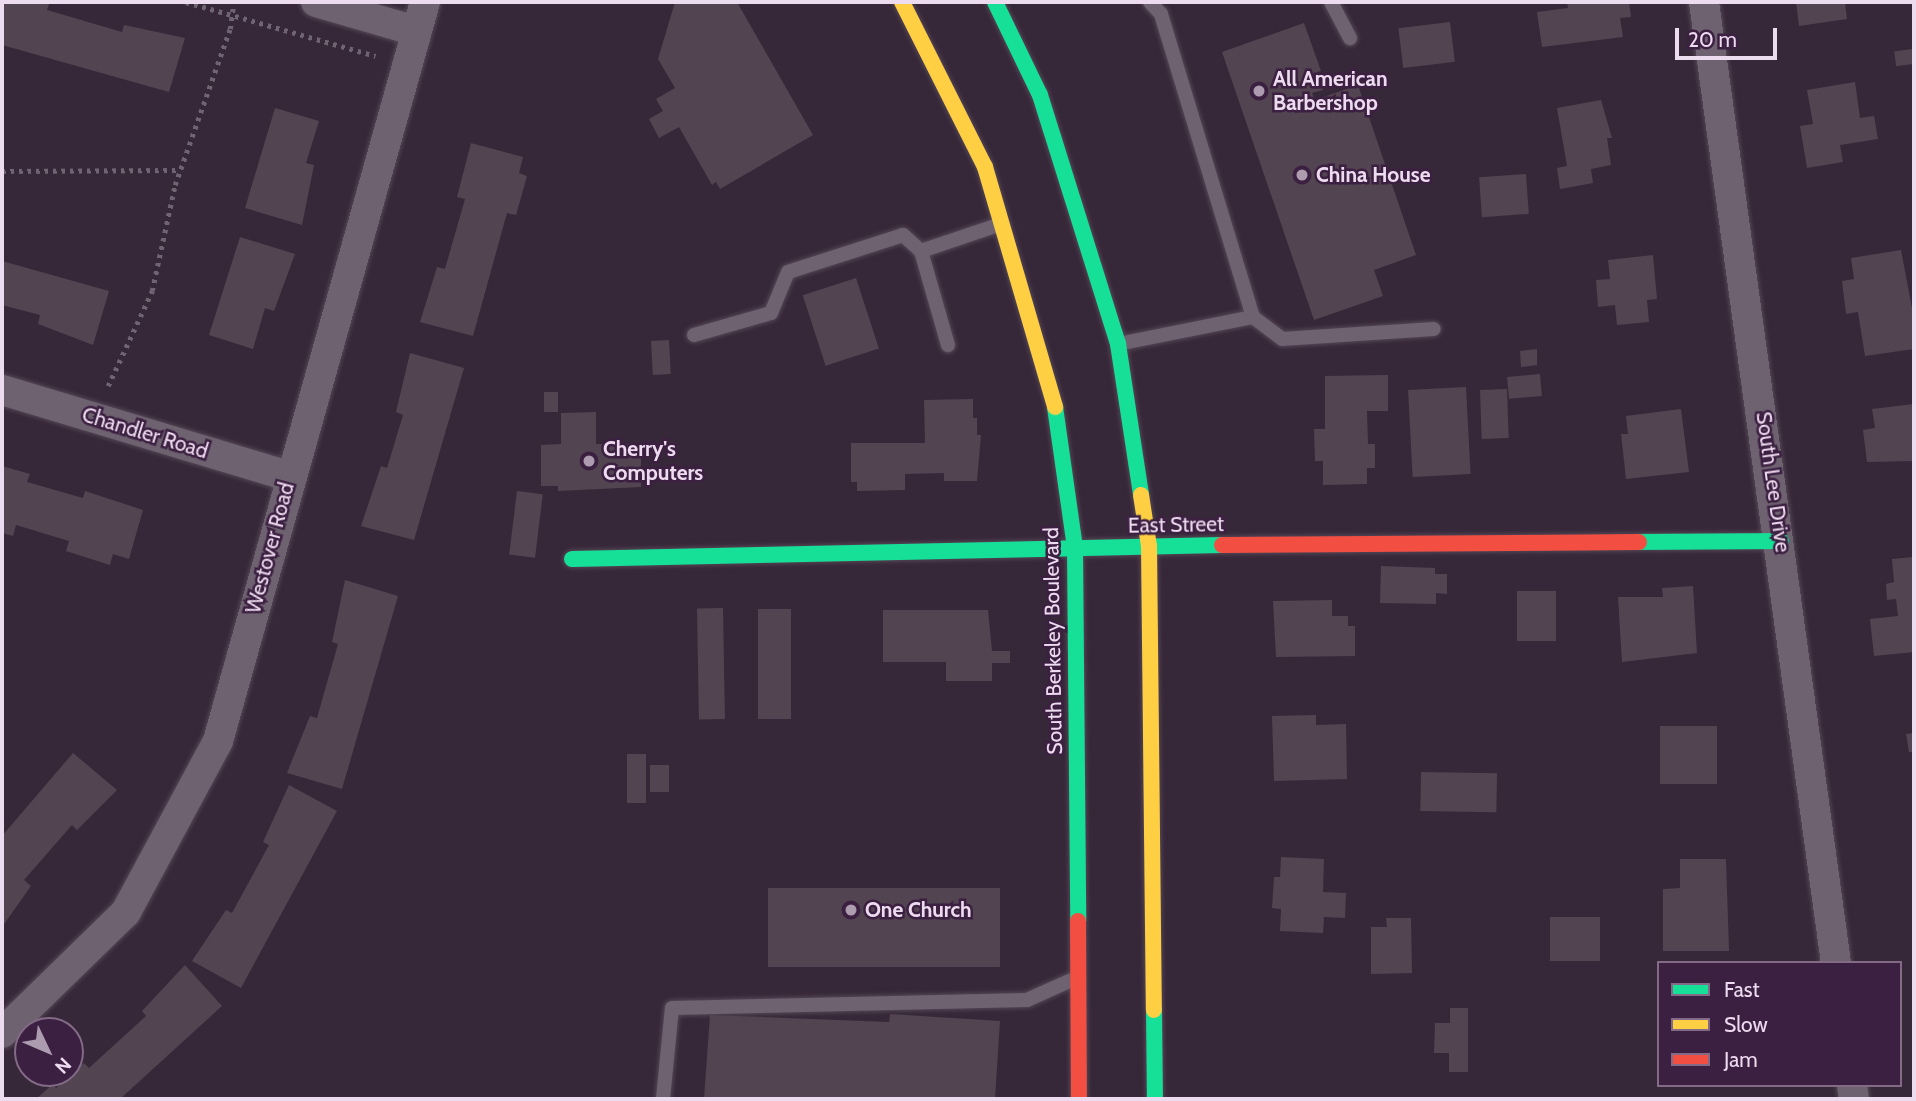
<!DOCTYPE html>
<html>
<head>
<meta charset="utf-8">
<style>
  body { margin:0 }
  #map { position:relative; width:1916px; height:1101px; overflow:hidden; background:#372839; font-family:Cabin,sans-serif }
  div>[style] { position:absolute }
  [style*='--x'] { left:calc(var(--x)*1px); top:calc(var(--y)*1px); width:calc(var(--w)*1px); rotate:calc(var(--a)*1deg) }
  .building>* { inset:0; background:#534451; transform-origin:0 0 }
  .path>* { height:4.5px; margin-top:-2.25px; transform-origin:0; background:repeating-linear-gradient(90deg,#6f6471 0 3.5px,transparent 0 8.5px) }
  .roads { filter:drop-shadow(0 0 2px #534655) drop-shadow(0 0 2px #534655) }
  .lane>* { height:14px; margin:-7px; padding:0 7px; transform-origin:7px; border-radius:7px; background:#6e6270 }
  .street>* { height:30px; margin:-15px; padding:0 15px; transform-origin:15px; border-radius:15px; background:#6e6270 }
  .fast>* { height:16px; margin:-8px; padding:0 8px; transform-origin:8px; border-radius:8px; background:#16e098 }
  .slow>* { height:16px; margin:-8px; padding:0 8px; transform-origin:8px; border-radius:8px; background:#ffcf43 }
  .jam>* { height:16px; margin:-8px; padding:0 8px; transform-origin:8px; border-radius:8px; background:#f24e42 }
  .dots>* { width:19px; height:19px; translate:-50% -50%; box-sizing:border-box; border:4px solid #3c2041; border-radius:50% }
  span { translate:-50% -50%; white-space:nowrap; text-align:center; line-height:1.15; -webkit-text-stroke:5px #3c2041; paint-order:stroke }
  .poi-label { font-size:21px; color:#eddbef; font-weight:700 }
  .left { translate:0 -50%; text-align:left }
  .street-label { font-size:21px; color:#eddbef }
  .frame { position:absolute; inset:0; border:4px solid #eddbef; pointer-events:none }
  .legend { position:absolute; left:1657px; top:961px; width:245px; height:126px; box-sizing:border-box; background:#3c2041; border:2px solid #836b87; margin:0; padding:9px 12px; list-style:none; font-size:21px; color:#eddbef }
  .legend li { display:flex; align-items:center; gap:14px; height:35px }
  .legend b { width:35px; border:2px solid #836b87 }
  .north { position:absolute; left:14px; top:1017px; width:70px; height:70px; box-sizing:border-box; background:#3c2041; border:2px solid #836b87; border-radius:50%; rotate:134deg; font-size:19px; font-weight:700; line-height:28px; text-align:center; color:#eddbef }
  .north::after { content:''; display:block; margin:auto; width:24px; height:32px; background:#ad9caf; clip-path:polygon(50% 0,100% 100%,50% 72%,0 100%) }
  .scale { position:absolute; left:1675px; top:28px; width:102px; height:32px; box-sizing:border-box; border:4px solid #eddbef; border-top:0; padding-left:9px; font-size:21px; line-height:24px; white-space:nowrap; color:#eddbef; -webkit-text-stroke:5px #3c2041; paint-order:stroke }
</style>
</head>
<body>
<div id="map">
  <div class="building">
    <i style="clip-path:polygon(2px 2px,40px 2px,49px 4px,47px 10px,122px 32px,124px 25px,185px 38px,169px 92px,2px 45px)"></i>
    <i style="clip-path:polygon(675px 2px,737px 2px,813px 135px,720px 189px,716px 182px,712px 185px,679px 127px,659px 138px,649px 119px,663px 111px,656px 99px,675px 88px,658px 59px)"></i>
    <i style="clip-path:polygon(1567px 2px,1629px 2px,1631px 17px,1620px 18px,1623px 37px,1542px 47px,1537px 12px,1568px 8px)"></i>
    <i style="clip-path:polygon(1796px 2px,1845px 2px,1847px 19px,1799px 26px)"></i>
    <i style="left:1450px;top:22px;width:40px;height:52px;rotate:83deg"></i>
    <i style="clip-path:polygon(1304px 23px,1321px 71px,1317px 72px,1323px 90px,1312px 93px,1315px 100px,1358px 85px,1416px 255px,1374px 270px,1383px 296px,1314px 320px,1222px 52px)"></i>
    <i style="left:1912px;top:49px;width:15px;height:18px;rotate:82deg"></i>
    <i style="clip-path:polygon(1855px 82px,1860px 118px,1874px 116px,1878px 139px,1840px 145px,1843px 162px,1807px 168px,1800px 126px,1813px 124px,1807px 90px)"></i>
    <i style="clip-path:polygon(1601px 100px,1612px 138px,1607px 138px,1611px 165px,1591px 169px,1593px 183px,1560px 189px,1557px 168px,1567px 166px,1557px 108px)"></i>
    <i style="clip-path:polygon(275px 108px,319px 121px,306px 163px,314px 165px,302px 225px,245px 208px)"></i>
    <i style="clip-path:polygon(471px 143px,523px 157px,519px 173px,527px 176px,516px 215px,507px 213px,473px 336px,420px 322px,437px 267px,445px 269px,465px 199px,457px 197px)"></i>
    <i style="left:1526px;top:174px;width:40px;height:47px;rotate:86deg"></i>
    <i style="clip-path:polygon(240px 237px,295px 254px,274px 311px,265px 308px,253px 349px,209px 335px)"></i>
    <i style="clip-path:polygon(1901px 250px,1914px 319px,1914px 349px,1865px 356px,1858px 312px,1846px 314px,1842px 281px,1854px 279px,1851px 258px)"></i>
    <i style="clip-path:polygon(1653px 255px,1657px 299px,1647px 300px,1649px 322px,1617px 325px,1615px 305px,1598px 307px,1596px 280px,1610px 279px,1608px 260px)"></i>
    <i style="clip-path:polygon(2px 261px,109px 291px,93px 345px,38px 324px,40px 315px,2px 305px)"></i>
    <i style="left:856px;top:278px;width:74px;height:56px;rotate:72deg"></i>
    <i style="left:669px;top:340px;width:34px;height:18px;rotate:87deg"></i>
    <i style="clip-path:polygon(1537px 349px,1537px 365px,1521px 367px,1520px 351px)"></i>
    <i style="clip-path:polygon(410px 353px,464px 368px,414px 540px,361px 526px,381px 466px,387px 468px,403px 415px,396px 412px)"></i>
    <i style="left:1540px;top:374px;width:22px;height:33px;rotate:85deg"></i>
    <i style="clip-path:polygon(1388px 375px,1388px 411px,1367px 411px,1368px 444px,1375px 444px,1375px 468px,1367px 468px,1367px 484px,1323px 485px,1323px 461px,1315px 461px,1314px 429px,1325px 429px,1325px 376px)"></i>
    <i style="left:1466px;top:387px;width:87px;height:58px;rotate:87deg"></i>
    <i style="left:1507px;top:389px;width:49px;height:27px;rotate:88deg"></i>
    <i style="left:544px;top:392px;width:14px;height:20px"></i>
    <i style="clip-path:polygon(973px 399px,973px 418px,977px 418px,977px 435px,981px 435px,977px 481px,944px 481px,944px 473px,905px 474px,905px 490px,857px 491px,857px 482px,851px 482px,851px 443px,925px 443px,924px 400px)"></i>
    <i style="clip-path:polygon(1914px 404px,1914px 461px,1867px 462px,1863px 430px,1875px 428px,1872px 409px)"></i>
    <i style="clip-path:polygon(1681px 409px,1689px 472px,1626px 479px,1621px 434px,1628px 434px,1626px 416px)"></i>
    <i style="clip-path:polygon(596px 412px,596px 444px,641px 444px,641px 487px,558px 491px,558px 486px,541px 486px,541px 445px,561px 444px,561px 413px)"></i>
    <i style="clip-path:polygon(2px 466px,30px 474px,27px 482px,83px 498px,85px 491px,143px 510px,129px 559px,113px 554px,110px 565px,66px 551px,69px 541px,16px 525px,13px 536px,2px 533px)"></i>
    <i style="left:517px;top:491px;width:26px;height:64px;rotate:7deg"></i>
    <i style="clip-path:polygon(1914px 557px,1914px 652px,1874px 656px,1870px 619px,1898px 616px,1896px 599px,1887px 600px,1886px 584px,1894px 582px,1892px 559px)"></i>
    <i style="clip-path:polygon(1381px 566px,1435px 568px,1435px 574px,1447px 574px,1447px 594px,1436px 593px,1436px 604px,1380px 603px)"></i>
    <i style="clip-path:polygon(345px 580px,398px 596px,342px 789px,287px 773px,310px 716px,317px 718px,338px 644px,332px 642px)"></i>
    <i style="clip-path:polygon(1693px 586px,1697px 653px,1622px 662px,1618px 597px,1663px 597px,1662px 588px)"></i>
    <i style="left:1556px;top:591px;width:50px;height:39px;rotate:90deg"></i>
    <i style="clip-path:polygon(1332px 600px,1332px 616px,1348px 616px,1348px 626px,1355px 626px,1355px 656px,1276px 657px,1273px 601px)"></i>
    <i style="left:723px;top:608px;width:111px;height:26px;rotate:89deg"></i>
    <i style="left:758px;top:609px;width:33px;height:110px"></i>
    <i style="clip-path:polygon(883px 610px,988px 610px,992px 651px,1010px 651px,1010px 663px,992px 663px,992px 681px,946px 681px,946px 662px,883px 662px)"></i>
    <i style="clip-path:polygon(1316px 715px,1316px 725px,1346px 724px,1347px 779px,1274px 781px,1272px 716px)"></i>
    <i style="left:1660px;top:726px;width:57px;height:58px"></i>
    <i style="clip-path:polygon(1914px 733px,1914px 752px,1909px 752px,1906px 734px)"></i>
    <i style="clip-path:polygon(73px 753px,117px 790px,77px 830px,72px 825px,24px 880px,31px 886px,2px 927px,2px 836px)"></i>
    <i style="left:627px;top:754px;width:19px;height:49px"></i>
    <i style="left:650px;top:765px;width:19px;height:27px"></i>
    <i style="left:1421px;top:772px;width:76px;height:39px;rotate:1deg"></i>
    <i style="clip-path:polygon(289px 785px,337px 811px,241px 988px,192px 961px,226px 910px,232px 913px,269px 845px,263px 842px)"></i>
    <i style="clip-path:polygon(1281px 857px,1324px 859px,1323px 892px,1346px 893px,1345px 918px,1324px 917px,1323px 933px,1280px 931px,1281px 909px,1272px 908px,1274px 877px,1280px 877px)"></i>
    <i style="clip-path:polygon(1680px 859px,1726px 859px,1729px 951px,1663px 951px,1663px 889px,1680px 888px)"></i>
    <i style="left:768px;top:888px;width:232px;height:79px"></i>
    <i style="left:1550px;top:917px;width:50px;height:44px"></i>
    <i style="clip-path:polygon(1386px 918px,1411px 918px,1412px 973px,1371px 974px,1371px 927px,1387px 927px)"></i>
    <i style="clip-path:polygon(185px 965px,222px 1006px,120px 1099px,36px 1099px,53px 1084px,56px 1088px,84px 1063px,89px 1068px,146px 1016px,142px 1011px)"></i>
    <i style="clip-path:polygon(1450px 1008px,1468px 1008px,1468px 1072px,1449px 1072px,1449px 1053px,1434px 1053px,1435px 1023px,1450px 1023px)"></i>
    <i style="clip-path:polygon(890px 1014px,1000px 1021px,995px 1099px,704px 1099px,710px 1015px,889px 1022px)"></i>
  </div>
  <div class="path">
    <i style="--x:186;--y:2;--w:197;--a:15.9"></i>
    <i style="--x:2;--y:171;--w:178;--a:-0.3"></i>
    <i style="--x:108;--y:386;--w:105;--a:-65.1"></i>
    <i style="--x:152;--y:291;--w:108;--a:-77.8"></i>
    <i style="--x:175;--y:185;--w:165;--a:-70.6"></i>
    <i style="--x:230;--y:29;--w:27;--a:-82"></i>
  </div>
  <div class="roads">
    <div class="lane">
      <i style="--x:1331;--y:2;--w:41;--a:62.2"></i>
      <i style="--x:921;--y:251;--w:98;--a:74"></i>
      <i style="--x:1253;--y:317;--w:36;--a:37"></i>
      <i style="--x:1282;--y:339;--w:152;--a:-3.8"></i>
      <i style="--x:694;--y:335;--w:80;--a:-15.9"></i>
      <i style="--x:771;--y:313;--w:44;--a:-67.5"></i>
      <i style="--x:788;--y:272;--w:121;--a:-17.8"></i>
      <i style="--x:903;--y:235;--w:24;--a:42"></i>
      <i style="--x:921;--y:251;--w:84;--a:-18.6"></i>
      <i style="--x:1118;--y:344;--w:138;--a:-11.3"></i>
      <i style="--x:1253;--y:317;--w:317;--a:-106.9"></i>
      <i style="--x:1161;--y:14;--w:16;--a:-133"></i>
      <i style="--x:663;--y:1099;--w:91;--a:-84.4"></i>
      <i style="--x:672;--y:1008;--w:355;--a:-1.3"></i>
      <i style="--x:1027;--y:1000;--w:51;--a:-24.1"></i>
    </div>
    <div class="street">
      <i style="--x:316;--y:2;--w:104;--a:16.2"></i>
      <i style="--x:1704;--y:2;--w:970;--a:82.18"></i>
      <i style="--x:2;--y:390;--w:300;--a:16.7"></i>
      <i style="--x:2;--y:1033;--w:173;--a:-44.3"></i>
      <i style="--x:126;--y:912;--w:194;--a:-61.7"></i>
      <i style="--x:218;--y:741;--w:767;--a:-74.35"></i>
      <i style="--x:1852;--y:1085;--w:14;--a:82"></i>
    </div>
    <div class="fast">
      <i style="--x:995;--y:2;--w:103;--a:64.2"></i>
      <i style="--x:1040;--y:95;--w:261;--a:72.6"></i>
      <i style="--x:1118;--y:344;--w:153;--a:81.3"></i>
      <i style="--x:1055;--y:407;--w:141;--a:81.9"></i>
      <i style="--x:1075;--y:547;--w:374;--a:89.5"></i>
      <i style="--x:1639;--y:542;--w:142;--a:-0.4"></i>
      <i style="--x:572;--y:559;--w:650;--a:-1.23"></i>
      <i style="--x:1154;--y:1010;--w:89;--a:89.4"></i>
    </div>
    <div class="slow">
      <i style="--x:902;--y:2;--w:185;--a:63.3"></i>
      <i style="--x:985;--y:167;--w:250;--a:73.7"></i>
      <i style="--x:1141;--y:495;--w:52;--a:81.1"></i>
      <i style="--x:1149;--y:546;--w:464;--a:89.4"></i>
    </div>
    <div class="jam">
      <i style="--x:1222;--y:545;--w:417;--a:-0.4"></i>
      <i style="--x:1078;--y:921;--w:178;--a:89.7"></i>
    </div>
  </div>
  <div class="dots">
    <i style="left:1259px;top:91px;background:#ad9caf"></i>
    <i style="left:1302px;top:175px;background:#ad9caf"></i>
    <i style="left:589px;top:461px;background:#ad9caf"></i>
    <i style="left:851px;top:910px;background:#ad9caf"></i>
  </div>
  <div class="poi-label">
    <span class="left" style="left:1273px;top:91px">All American<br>Barbershop</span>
    <span class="left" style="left:1316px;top:175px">China House</span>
    <span class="left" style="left:603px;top:461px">Cherry's<br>Computers</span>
    <span class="left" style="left:865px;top:910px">One Church</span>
  </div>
  <div class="street-label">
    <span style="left:145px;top:433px;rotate:17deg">Chandler Road</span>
    <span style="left:1773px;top:482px;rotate:82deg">South Lee Drive</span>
    <span style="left:1176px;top:525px;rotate:-1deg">East Street</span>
    <span style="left:270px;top:548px;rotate:-75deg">Westover Road</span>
    <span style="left:1053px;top:641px;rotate:-91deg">South Berkeley Boulevard</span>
  </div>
  <div class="frame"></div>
  <ul class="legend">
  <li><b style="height:9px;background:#16e098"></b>Fast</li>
  <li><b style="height:9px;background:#ffcf43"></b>Slow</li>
  <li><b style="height:9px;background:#f24e42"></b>Jam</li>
  </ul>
  <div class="north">N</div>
  <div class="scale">20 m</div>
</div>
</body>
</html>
